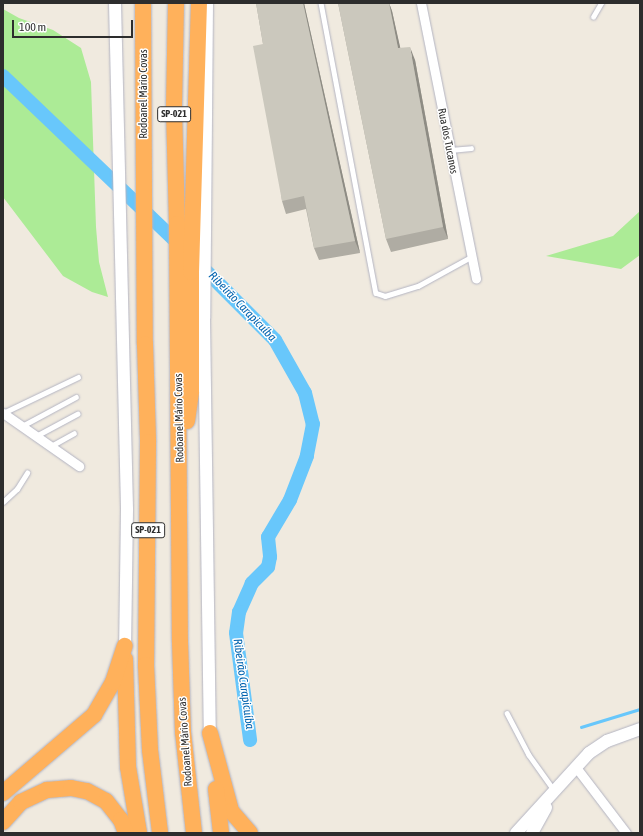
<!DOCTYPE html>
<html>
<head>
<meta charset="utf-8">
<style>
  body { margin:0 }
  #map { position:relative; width:643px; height:836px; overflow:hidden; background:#f0eadf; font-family:"Asap Condensed",sans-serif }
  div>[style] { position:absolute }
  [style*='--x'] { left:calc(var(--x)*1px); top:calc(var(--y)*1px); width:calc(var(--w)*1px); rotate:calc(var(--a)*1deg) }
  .green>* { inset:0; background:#aceb96 }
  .stream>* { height:2.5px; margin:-1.25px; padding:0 1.25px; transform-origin:1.25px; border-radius:1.25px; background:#68c7fb }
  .river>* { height:14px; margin:-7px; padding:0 7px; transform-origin:7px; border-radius:7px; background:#68c7fb }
  .roads { filter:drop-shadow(0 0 1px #b3b4c2) drop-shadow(0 0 1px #b3b4c2) }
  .lane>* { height:4.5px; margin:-2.25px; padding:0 2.25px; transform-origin:2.25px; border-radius:2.25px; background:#fff }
  .street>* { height:9px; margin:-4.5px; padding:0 4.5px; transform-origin:4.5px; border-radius:4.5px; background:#fff }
  .secondary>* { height:12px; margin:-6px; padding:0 6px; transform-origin:6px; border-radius:6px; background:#fff }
  .highway>* { height:16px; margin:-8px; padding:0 8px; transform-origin:8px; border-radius:8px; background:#ffb15b }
  .wall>* { inset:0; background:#afaca3 }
  .shaded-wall>* { inset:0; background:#8e8c84 }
  .building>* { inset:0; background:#cbc8bd }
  span { translate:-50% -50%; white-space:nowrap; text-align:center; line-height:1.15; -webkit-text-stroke:3px #fff; paint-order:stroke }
  .shield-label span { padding:1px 3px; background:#fff; border:1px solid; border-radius:3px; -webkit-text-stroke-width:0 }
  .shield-label { font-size:10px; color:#2d2d2d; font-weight:700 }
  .street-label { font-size:11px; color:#2d2d2d }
  .water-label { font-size:12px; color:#0063af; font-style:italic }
  .frame { position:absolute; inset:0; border:4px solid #2d2d2d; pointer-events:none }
  .scale { position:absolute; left:12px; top:20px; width:121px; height:18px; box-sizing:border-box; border:2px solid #2d2d2d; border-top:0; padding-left:5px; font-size:12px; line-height:14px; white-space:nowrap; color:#2d2d2d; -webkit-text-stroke:3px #fff; paint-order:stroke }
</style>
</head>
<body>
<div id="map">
  <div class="green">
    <i style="clip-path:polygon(3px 9px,19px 18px,53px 30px,81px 48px,91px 82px,96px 227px,99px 262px,108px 297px,92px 292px,63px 276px,3px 197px)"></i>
    <i style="clip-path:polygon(640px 211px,640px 255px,621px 269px,546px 256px,613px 236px)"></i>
  </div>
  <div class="stream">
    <i style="--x:581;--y:727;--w:62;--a:-17"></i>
  </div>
  <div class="river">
    <i style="--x:3;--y:76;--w:248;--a:43.7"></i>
    <i style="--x:197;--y:262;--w:110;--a:45"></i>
    <i style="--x:275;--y:340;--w:61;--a:60.5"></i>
    <i style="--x:305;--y:393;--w:32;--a:76"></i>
    <i style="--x:313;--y:424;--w:33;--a:101"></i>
    <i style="--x:307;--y:456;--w:47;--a:111.1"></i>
    <i style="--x:290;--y:500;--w:43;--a:120.7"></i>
    <i style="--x:268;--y:537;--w:20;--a:84"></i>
    <i style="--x:270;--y:557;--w:10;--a:101"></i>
    <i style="--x:268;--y:567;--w:23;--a:135"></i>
    <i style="--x:252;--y:583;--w:32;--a:114"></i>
    <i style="--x:239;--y:612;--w:21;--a:98"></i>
    <i style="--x:236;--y:633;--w:108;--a:82.5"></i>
  </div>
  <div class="roads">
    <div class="lane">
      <i style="--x:321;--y:3;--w:295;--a:79.3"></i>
      <i style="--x:376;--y:293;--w:9;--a:18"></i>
      <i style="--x:385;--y:296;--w:34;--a:-17"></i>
      <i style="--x:418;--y:286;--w:60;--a:-28.7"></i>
      <i style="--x:593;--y:17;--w:16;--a:-60"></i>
      <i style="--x:450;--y:150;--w:21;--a:-5"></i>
      <i style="--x:3;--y:413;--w:83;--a:-25.6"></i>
      <i style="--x:22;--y:426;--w:61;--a:-28.2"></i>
      <i style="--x:36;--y:436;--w:47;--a:-28.2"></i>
      <i style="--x:51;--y:446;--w:26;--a:-29"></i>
      <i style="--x:3;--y:502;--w:19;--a:-43"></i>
      <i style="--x:17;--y:489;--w:19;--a:-58"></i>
      <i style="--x:507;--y:713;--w:47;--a:62.4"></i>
      <i style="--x:529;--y:755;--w:43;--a:54.5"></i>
    </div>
    <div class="street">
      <i style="--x:421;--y:3;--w:281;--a:78.7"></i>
      <i style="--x:3;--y:413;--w:93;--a:34.9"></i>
      <i style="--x:575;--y:766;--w:84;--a:52.7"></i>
    </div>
    <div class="secondary">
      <i style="--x:115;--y:3;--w:507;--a:88.64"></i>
      <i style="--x:127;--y:510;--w:136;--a:90.8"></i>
      <i style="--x:207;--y:3;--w:315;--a:90.5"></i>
      <i style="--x:204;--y:318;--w:415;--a:89.2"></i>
      <i style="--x:516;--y:833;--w:108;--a:-47.6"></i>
      <i style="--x:589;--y:753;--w:22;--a:-34"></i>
      <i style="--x:607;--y:741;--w:35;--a:-20"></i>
      <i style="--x:532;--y:833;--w:29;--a:-61"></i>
    </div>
    <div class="highway">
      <i style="--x:143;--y:3;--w:341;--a:89.7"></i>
      <i style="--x:145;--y:344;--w:98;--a:88.2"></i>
      <i style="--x:148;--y:442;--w:223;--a:90.5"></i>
      <i style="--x:146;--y:665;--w:85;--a:87.3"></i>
      <i style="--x:150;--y:750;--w:84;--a:83.1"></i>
      <i style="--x:176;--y:3;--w:106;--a:91.1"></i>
      <i style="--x:174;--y:109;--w:115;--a:88.5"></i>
      <i style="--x:177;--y:224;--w:418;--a:89.6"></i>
      <i style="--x:180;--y:642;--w:90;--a:88.1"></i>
      <i style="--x:183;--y:732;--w:102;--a:83.8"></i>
      <i style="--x:187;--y:421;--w:30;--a:-82"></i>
      <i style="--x:191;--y:391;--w:119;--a:-90"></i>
      <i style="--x:191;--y:272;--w:269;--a:-88.3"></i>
      <i style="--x:125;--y:659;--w:108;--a:88.4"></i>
      <i style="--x:128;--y:767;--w:67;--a:80.5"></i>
      <i style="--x:210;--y:733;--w:81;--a:74.9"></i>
      <i style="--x:231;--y:811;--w:29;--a:49"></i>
      <i style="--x:216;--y:789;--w:44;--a:83.5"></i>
      <i style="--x:3;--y:793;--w:120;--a:-40.6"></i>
      <i style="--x:94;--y:715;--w:38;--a:-60"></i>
      <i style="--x:113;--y:682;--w:38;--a:-72"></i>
      <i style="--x:3;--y:822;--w:27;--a:-48"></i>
      <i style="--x:21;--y:802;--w:29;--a:-25"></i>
      <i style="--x:47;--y:790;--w:24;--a:-5"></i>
      <i style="--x:71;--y:788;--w:16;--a:11"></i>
      <i style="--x:87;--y:791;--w:21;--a:28"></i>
      <i style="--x:106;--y:801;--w:24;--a:52"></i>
      <i style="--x:121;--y:820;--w:14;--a:69"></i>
    </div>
  </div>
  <div class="wall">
    <i style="clip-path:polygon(256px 3px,304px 3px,360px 253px,319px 260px,314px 248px,306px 209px,286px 214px,282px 201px,263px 44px)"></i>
    <i style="clip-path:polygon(338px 3px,389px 3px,392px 11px,400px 48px,415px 60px,448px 239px,391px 252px,386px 239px)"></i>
  </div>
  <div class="shaded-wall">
    <i style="clip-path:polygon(303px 3px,304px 3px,360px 253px,355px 241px)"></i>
    <i style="clip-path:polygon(389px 3px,392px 11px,403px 60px,398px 48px)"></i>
    <i style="clip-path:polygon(410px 47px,415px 60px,448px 239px,443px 227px)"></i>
  </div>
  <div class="building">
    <i style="clip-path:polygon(256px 3px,303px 3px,355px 241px,314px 248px,304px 196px,282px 201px,253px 46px,263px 44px)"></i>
    <i style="clip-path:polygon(338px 3px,389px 3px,398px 48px,410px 47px,443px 227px,386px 239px)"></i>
  </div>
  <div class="shield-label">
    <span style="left:174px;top:114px">SP-021</span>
    <span style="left:148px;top:530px">SP-021</span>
  </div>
  <div class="street-label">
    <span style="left:143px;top:94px;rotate:-90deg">Rodoanel Mário Covas</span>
    <span style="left:448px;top:141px;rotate:79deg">Rua dos Tucanos</span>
    <span style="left:179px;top:418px;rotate:-91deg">Rodoanel Mário Covas</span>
    <span style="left:185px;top:742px;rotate:-94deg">Rodoanel Mário Covas</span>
  </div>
  <div class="water-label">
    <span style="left:242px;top:307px;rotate:46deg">Ribeirão Carapicuíba</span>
    <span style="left:243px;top:684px;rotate:82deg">Ribeirão Carapicuíba</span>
  </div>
  <div class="frame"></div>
  <div class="scale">100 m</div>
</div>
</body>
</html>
